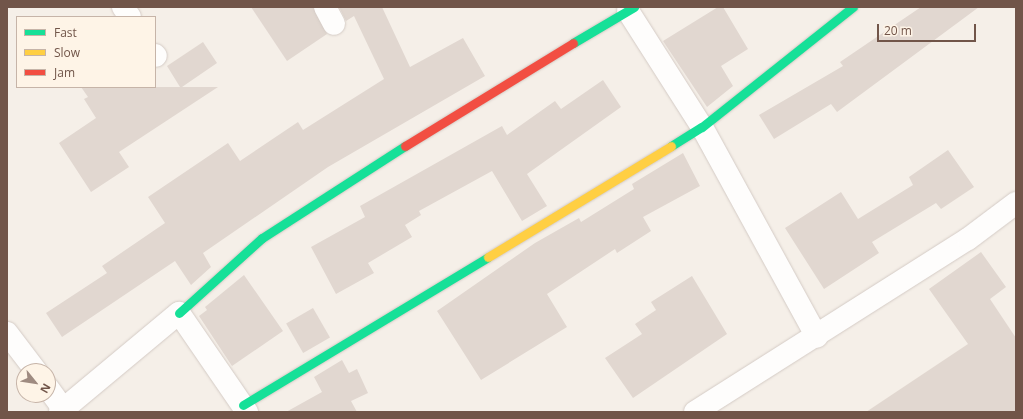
<!DOCTYPE html>
<html>
<head>
<meta charset="utf-8">
<style>
  body { margin:0 }
  #map { position:relative; width:1023px; height:419px; overflow:hidden; background:#f5efe8; font-family:"Open Sans",sans-serif }
  div>[style] { position:absolute }
  [style*='--x'] { left:calc(var(--x)*1px); top:calc(var(--y)*1px); width:calc(var(--w)*1px); rotate:calc(var(--a)*1deg) }
  .building>* { inset:0; background:#e1d7d0; transform-origin:0 0 }
  .roads { filter:drop-shadow(0 0 1px #d4cbc5) drop-shadow(0 0 1px #d4cbc5) }
  .street>* { height:22px; margin:-11px; padding:0 11px; transform-origin:11px; border-radius:11px; background:#fefdfc }
  .fast>* { height:9px; margin:-4.5px; padding:0 4.5px; transform-origin:4.5px; border-radius:4.5px; background:#16e098 }
  .slow>* { height:9px; margin:-4.5px; padding:0 4.5px; transform-origin:4.5px; border-radius:4.5px; background:#ffcf43 }
  .jam>* { height:9px; margin:-4.5px; padding:0 4.5px; transform-origin:4.5px; border-radius:4.5px; background:#f24e42 }
  span { translate:-50% -50%; white-space:nowrap; text-align:center; line-height:1.15; -webkit-text-stroke:3px #fef4e7; paint-order:stroke }
  .frame { position:absolute; inset:0; border:8px solid #715549; pointer-events:none }
  .legend { position:absolute; left:16px; top:16px; width:140px; height:72px; box-sizing:border-box; background:#fef4e7; border:1px solid #c6b4a8; margin:0; padding:5px 7px; list-style:none; font-size:12px; color:#715549 }
  .legend li { display:flex; align-items:center; gap:8px; height:20px }
  .legend b { width:20px; border:1px solid #c6b4a8 }
  .north { position:absolute; left:16px; top:363px; width:40px; height:40px; box-sizing:border-box; background:#fef4e7; border:1px solid #c6b4a8; border-radius:50%; rotate:120deg; font-size:11px; font-weight:700; line-height:16px; text-align:center; color:#715549 }
  .north::after { content:''; display:block; margin:auto; width:14px; height:18px; background:#9f8b81; clip-path:polygon(50% 0,100% 100%,50% 72%,0 100%) }
  .scale { position:absolute; left:877px; top:24px; width:99px; height:18px; box-sizing:border-box; border:2px solid #715549; border-top:0; padding-left:5px; font-size:12px; line-height:14px; white-space:nowrap; color:#715549; -webkit-text-stroke:3px #fef4e7; paint-order:stroke }
</style>
</head>
<body>
<div id="map">
  <div class="building">
    <i style="clip-path:polygon(251px 7px,313px 7px,327px 34px,287px 61px)"></i>
    <i style="clip-path:polygon(339px 7px,382px 7px,410px 67px,463px 38px,485px 76px,328px 167px,203px 253px,211px 267px,191px 285px,175px 261px,62px 337px,46px 313px,107px 273px,102px 266px,165px 223px,148px 197px,228px 143px,240px 161px,298px 122px,303px 130px,384px 79px,354px 16px,346px 21px)"></i>
    <i style="clip-path:polygon(718px 7px,723px 7px,748px 49px,721px 66px,733px 86px,707px 107px,663px 41px)"></i>
    <i style="clip-path:polygon(921px 7px,979px 7px,837px 112px,831px 104px,774px 139px,759px 115px,843px 66px,840px 62px)"></i>
    <i style="clip-path:polygon(203px 42px,217px 63px,182px 87px,218px 87px,119px 152px,129px 167px,91px 192px,59px 143px,96px 118px,84px 99px,88px 97px,81px 87px,180px 87px,167px 66px)"></i>
    <i style="clip-path:polygon(603px 80px,621px 107px,527px 174px,547px 206px,522px 221px,492px 171px,419px 211px,421px 215px,405px 225px,412px 237px,368px 263px,374px 273px,336px 294px,311px 247px,365px 217px,360px 206px,502px 126px,507px 135px,555px 101px,561px 109px)"></i>
    <i style="clip-path:polygon(948px 150px,974px 187px,941px 209px,936px 203px,872px 242px,879px 253px,824px 289px,785px 228px,841px 192px,858px 219px,913px 185px,909px 177px)"></i>
    <i style="clip-path:polygon(683px 153px,700px 186px,643px 217px,651px 231px,617px 253px,615px 249px,547px 294px,567px 327px,481px 380px,437px 311px,535px 243px,579px 218px,581px 222px,634px 189px,632px 184px)"></i>
    <i style="clip-path:polygon(981px 252px,1006px 287px,990px 299px,1016px 338px,1016px 412px,866px 412px,968px 344px,929px 289px)"></i>
    <i style="clip-path:polygon(244px 275px,283px 331px,232px 366px,199px 316px,207px 310px,205px 307px)"></i>
    <i style="clip-path:polygon(692px 276px,727px 334px,633px 398px,605px 358px,642px 334px,635px 324px,656px 310px,651px 302px)"></i>
    <i style="left:313px;top:308px;width:34px;height:31px;rotate:60deg"></i>
    <i style="clip-path:polygon(342px 360px,349px 373px,357px 369px,368px 393px,351px 401px,357px 412px,286px 412px,322px 392px,314px 377px)"></i>
  </div>
  <div class="roads">
    <div class="street">
      <i style="--x:123;--y:7;--w:12;--a:55"></i>
      <i style="--x:325;--y:7;--w:19;--a:62"></i>
      <i style="--x:628;--y:11;--w:138;--a:57.5"></i>
      <i style="--x:702;--y:127;--w:239;--a:61.3"></i>
      <i style="--x:155;--y:55;--w:1;--a:45"></i>
      <i style="--x:7;--y:333;--w:48;--a:52.7"></i>
      <i style="--x:48;--y:388;--w:27;--a:54"></i>
      <i style="--x:60;--y:412;--w:155;--a:-39.8"></i>
      <i style="--x:179;--y:313;--w:120;--a:55.5"></i>
      <i style="--x:695;--y:412;--w:323;--a:-32.4"></i>
      <i style="--x:968;--y:239;--w:60;--a:-36.9"></i>
    </div>
    <div class="fast">
      <i style="--x:573;--y:43;--w:71;--a:-30.5"></i>
      <i style="--x:671;--y:146;--w:36;--a:-32"></i>
      <i style="--x:702;--y:127;--w:193;--a:-38.5"></i>
      <i style="--x:179;--y:313;--w:112;--a:-42.1"></i>
      <i style="--x:262;--y:238;--w:170;--a:-32.8"></i>
      <i style="--x:243;--y:405;--w:286;--a:-31.1"></i>
    </div>
    <div class="slow">
      <i style="--x:488;--y:257;--w:214;--a:-31.2"></i>
    </div>
    <div class="jam">
      <i style="--x:405;--y:146;--w:197;--a:-31.5"></i>
    </div>
  </div>
  <div class="frame"></div>
  <ul class="legend">
  <li><b style="height:5px;background:#16e098"></b>Fast</li>
  <li><b style="height:5px;background:#ffcf43"></b>Slow</li>
  <li><b style="height:5px;background:#f24e42"></b>Jam</li>
  </ul>
  <div class="north">N</div>
  <div class="scale">20 m</div>
</div>
</body>
</html>
